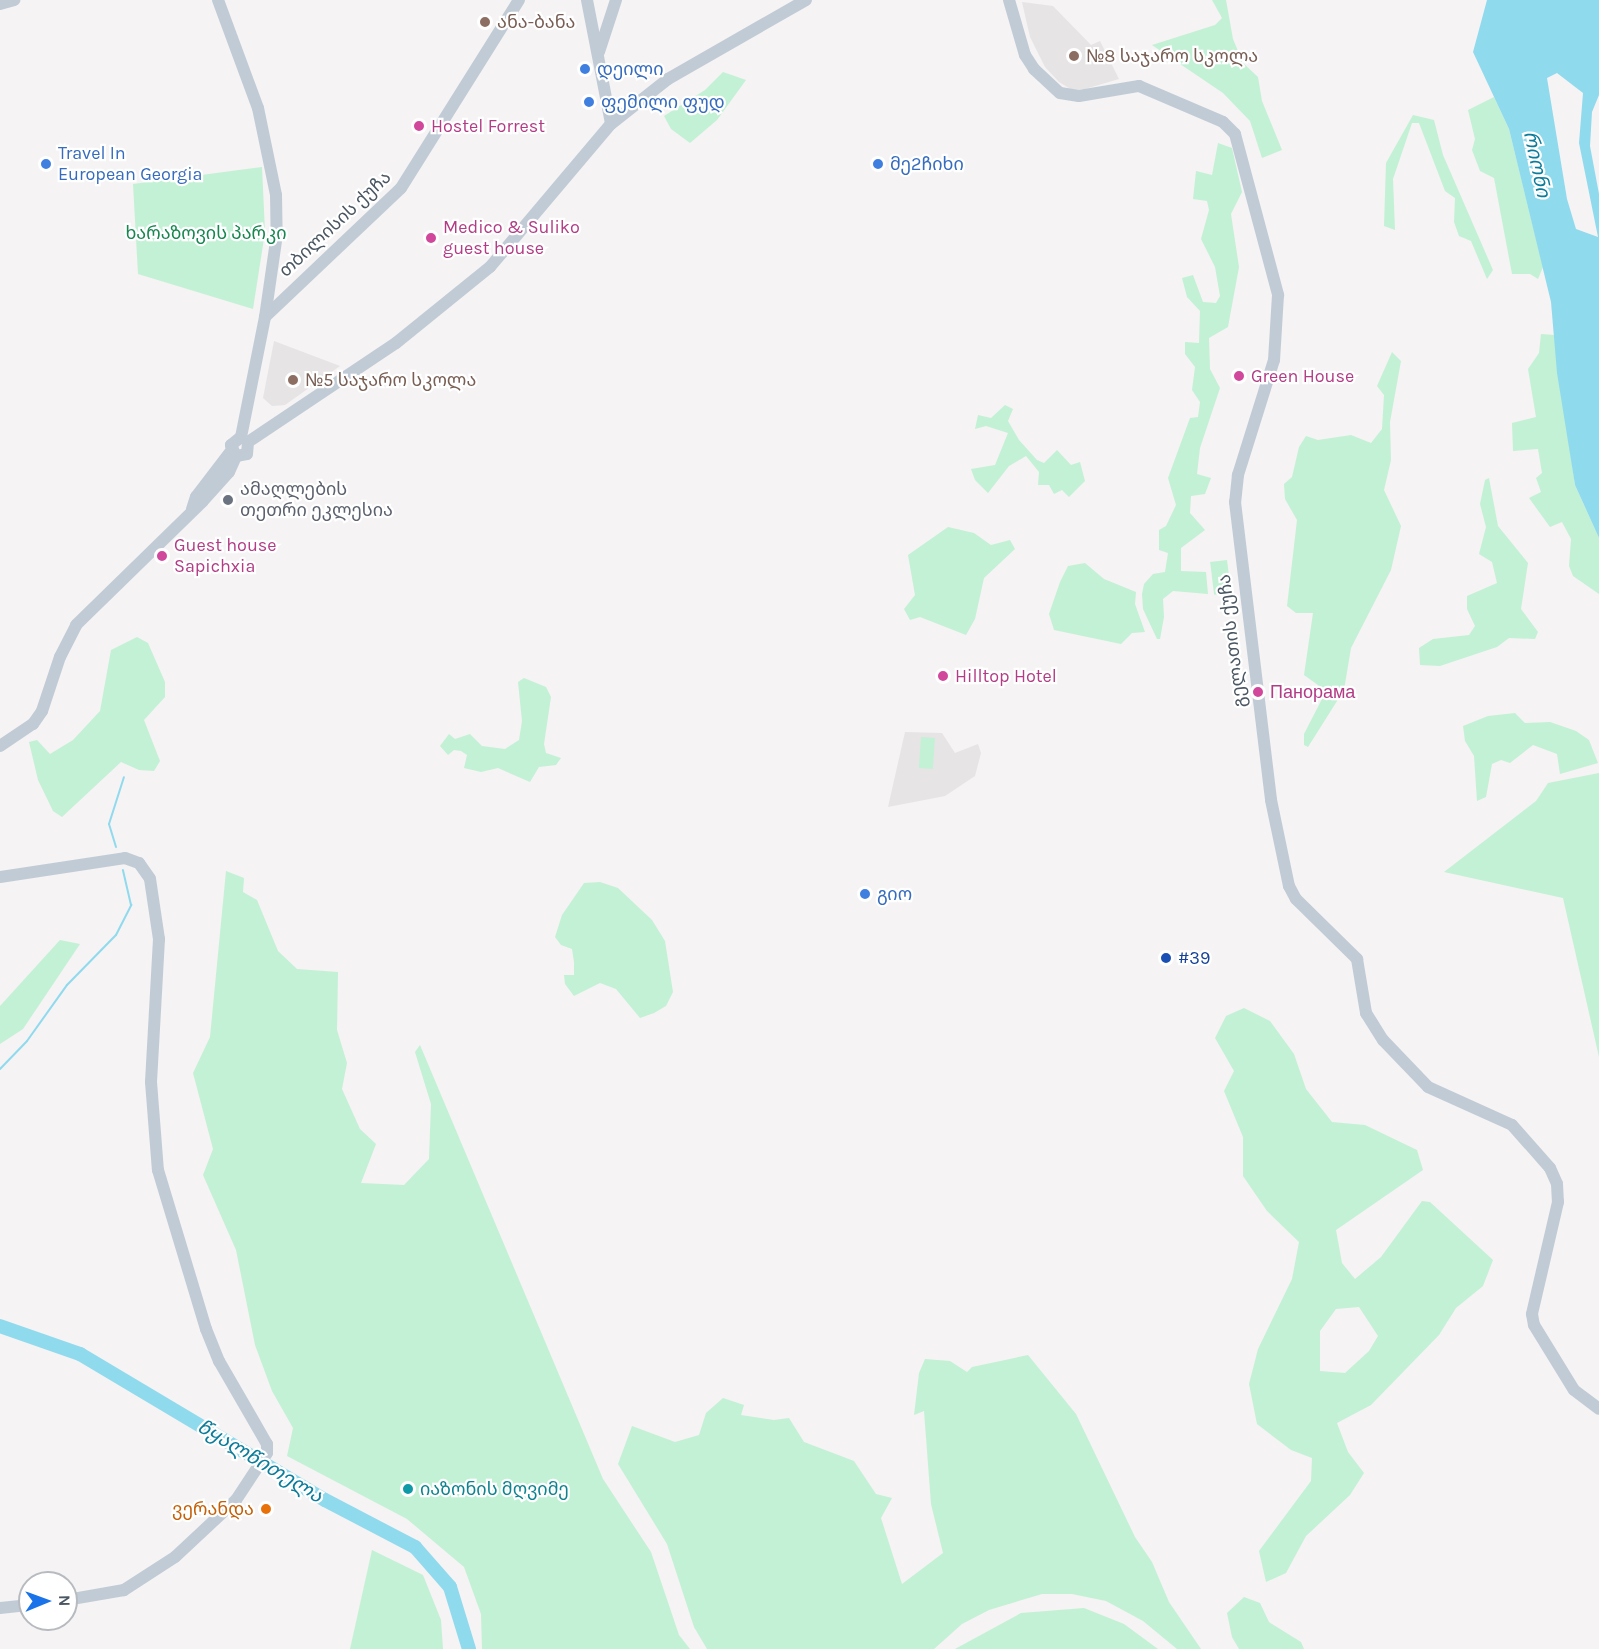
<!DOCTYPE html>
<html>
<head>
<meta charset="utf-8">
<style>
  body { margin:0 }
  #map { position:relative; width:1599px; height:1649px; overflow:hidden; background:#f5f3f3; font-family:Karla,"Noto Sans Georgian",sans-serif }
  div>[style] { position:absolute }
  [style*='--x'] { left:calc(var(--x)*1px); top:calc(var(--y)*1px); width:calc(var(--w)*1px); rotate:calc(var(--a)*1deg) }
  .education>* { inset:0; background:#e6e4e5 }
  .green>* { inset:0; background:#c3f1d5; transform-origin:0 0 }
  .water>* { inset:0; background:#90daee }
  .stream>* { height:2px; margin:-1px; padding:0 1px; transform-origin:1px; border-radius:1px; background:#90daee }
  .river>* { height:14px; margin:-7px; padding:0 7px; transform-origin:7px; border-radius:7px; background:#90daee }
  .secondary>* { height:12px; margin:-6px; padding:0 6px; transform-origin:6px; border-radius:6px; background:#c1cbd6 }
  .dots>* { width:16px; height:16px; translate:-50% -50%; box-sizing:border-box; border:3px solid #fff; border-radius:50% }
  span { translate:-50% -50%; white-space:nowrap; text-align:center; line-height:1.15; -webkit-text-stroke:4.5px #fff; paint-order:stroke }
  .education-label { font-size:18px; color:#785e54 }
  .left { translate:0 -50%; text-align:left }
  .shop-label { font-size:18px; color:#366cbe }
  .hotel-label { font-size:18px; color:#b23c85 }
  .street-label { font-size:18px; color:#4a5661 }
  .park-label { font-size:18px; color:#17864f }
  .worship-label { font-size:18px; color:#5b616d }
  .transit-label { font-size:18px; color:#164399 }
  .culture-label { font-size:18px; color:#0d838f }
  .food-label { font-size:18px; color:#c56008 }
  .right { translate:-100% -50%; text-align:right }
  .water-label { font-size:20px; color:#0c7c9b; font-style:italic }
  .north { position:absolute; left:18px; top:1571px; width:60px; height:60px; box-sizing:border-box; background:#fff; border:2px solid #b7bbc0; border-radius:50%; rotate:89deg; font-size:16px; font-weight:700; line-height:24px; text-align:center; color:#4a5661 }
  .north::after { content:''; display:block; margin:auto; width:21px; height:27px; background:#1a73e8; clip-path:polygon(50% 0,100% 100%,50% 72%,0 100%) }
</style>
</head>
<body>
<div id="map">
  <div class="education">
    <i style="clip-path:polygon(1022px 2px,1053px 6px,1091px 45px,1100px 41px,1119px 79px,1085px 89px,1072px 90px,1059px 82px,1045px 67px,1030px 37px)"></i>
    <i style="clip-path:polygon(274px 341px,340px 366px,285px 405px,272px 406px,263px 398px)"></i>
    <i style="clip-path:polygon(905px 732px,942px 733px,955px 753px,978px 744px,981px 753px,975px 776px,945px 796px,888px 807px)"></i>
  </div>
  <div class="green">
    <i style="clip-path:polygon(1212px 0,1226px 0,1233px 39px,1243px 63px,1258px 77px,1262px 101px,1282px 150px,1262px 158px,1250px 121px,1223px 93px,1152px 45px,1215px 25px,1222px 18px)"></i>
    <i style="clip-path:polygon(723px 72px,746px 80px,717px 120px,690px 143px,671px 129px,664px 116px,705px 90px)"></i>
    <i style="clip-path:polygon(1494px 97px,1509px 129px,1543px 267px,1538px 279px,1530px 274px,1512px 274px,1494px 178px,1480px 171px,1472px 150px,1475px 139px,1468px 110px)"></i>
    <i style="clip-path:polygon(1413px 115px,1434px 120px,1443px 155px,1493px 270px,1487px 279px,1471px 241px,1459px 236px,1454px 222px,1455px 198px,1445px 191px,1419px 123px,1412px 123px,1393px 179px,1395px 230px,1384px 226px,1386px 163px)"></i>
    <i style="clip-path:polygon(1218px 143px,1232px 148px,1242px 192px,1231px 214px,1239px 267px,1228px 327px,1209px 338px,1210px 369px,1220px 388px,1200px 448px,1197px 474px,1211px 478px,1205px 494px,1191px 496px,1190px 513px,1205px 530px,1181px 548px,1181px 571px,1206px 572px,1208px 594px,1173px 591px,1163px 599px,1164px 617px,1160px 639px,1157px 639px,1143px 609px,1142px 594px,1144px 584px,1153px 574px,1165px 572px,1168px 553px,1159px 550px,1159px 530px,1166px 526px,1176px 505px,1168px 478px,1190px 418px,1198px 417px,1200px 402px,1192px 390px,1195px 367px,1185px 354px,1185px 342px,1199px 343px,1200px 311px,1187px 297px,1182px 278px,1193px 275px,1203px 302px,1216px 303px,1220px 296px,1215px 267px,1201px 239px,1209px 210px,1207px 201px,1193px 199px,1196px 171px,1212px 175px)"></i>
    <i style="clip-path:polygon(262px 167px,265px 232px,253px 309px,138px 274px,133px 184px)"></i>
    <i style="clip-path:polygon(1541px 334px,1554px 335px,1575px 485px,1599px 538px,1599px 594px,1573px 576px,1569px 566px,1571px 539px,1562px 522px,1550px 527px,1529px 498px,1541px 492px,1536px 478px,1542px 473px,1538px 449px,1513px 451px,1512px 423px,1536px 417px,1528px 369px,1539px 353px)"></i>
    <i style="clip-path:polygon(1392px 352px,1401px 361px,1390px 422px,1391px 460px,1384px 490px,1401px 526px,1391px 570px,1351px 648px,1344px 690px,1308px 747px,1304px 745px,1304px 734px,1323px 697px,1318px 685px,1304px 675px,1313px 613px,1296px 613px,1287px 606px,1297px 520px,1285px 499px,1284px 484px,1292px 477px,1299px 447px,1306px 436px,1318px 440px,1351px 435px,1371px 443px,1382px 429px,1384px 395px,1377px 386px)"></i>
    <i style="clip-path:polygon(1005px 405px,1013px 409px,1008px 421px,1019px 440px,1037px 460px,1044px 463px,1057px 450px,1071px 465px,1080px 462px,1085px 481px,1069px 497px,1062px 490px,1054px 494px,1049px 485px,1038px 485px,1039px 472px,1026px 456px,1009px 466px,988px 493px,975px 480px,971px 469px,995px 465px,1008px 433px,986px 426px,975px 429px,978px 415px,991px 418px)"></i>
    <i style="clip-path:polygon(1489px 478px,1498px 526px,1528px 563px,1521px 609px,1538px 632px,1535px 639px,1509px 638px,1497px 647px,1440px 666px,1420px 665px,1419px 648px,1433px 639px,1469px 635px,1475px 626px,1467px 609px,1467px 596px,1497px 583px,1492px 562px,1479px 554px,1486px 527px,1480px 504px,1485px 480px)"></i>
    <i style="clip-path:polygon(948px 527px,974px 533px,991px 545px,1010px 540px,1015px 549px,984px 578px,975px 619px,966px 635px,920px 617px,910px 620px,904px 609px,915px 595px,908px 555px)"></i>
    <i style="left:1227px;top:560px;width:33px;height:17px;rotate:83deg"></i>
    <i style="clip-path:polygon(1085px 563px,1104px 579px,1136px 592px,1135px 604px,1145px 632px,1132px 633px,1121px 644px,1054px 630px,1049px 614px,1060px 582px,1068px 566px)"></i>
    <i style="clip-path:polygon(137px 637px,148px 643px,165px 682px,165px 697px,144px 720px,160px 761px,154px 771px,139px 770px,121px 762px,62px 817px,53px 811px,38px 780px,29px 742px,37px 740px,50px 754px,73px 740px,100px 711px,111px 650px)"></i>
    <i style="clip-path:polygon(524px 678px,546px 687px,551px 697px,544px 744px,546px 753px,561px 758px,556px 765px,539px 767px,530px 782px,498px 768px,481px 772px,464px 768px,467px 755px,461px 751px,454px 750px,448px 755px,440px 746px,449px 734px,455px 739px,470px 734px,482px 746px,505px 749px,519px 740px,522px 721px,518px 682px)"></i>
    <i style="clip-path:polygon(1515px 713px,1525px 723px,1550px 722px,1576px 731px,1589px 740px,1598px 763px,1560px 774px,1557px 754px,1533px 745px,1510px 763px,1501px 760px,1492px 764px,1486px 797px,1477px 801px,1474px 756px,1465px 741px,1463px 726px,1488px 716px)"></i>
    <i style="left:921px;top:737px;width:14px;height:31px;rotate:4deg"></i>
    <i style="clip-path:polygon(1599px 773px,1599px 1057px,1563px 898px,1444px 872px,1536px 801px,1548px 783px)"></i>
    <i style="clip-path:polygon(226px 871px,244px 878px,243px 892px,257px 900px,278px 951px,297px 969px,338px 972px,337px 1030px,347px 1063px,342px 1089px,360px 1129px,376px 1144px,361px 1183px,404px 1185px,429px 1159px,431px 1104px,415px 1052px,420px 1045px,603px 1479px,651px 1552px,679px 1635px,690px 1649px,482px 1649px,481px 1614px,464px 1567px,407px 1519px,287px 1456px,293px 1428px,272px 1391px,255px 1345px,236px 1250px,203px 1175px,213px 1149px,193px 1073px,210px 1037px)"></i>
    <i style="clip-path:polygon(600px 882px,618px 888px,652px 920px,665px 941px,673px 992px,666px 1006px,654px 1013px,640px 1018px,616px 989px,600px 983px,574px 996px,565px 984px,564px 975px,574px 975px,574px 962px,572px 949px,561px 945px,555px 937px,562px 915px,584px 883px)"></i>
    <i style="clip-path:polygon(60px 940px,80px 944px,23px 1029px,0 1044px,0 1006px)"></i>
    <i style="clip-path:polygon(evenodd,1244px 1008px,1270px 1021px,1294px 1054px,1306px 1089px,1332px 1122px,1365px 1125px,1417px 1150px,1423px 1170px,1336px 1230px,1342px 1263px,1355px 1279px,1381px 1257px,1422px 1201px,1430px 1202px,1493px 1260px,1483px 1286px,1456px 1308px,1439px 1335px,1371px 1405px,1337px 1423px,1348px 1452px,1364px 1473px,1350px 1495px,1306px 1536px,1286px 1573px,1266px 1582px,1259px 1551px,1311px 1481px,1312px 1458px,1291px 1450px,1257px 1424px,1249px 1384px,1258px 1349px,1292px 1279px,1299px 1242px,1267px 1211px,1243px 1176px,1243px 1137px,1224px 1091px,1234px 1071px,1215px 1038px,1226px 1016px,1244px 1008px,1359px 1307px,1378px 1336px,1369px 1351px,1345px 1373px,1320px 1371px,1320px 1331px,1336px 1309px,1359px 1307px)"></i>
    <i style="clip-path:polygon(1028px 1355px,1076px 1414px,1135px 1537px,1152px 1562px,1169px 1602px,1201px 1649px,1177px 1649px,1143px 1621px,1106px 1601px,1072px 1594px,1042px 1594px,989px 1610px,962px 1624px,934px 1649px,707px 1649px,694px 1627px,667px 1544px,618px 1464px,632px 1426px,675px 1442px,699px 1435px,706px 1413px,723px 1398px,744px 1405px,741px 1415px,774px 1420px,789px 1418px,804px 1442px,854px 1461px,876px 1494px,892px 1498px,881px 1518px,902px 1584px,943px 1553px,931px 1504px,924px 1411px,914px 1415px,919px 1373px,925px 1359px,950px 1361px,967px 1372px,972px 1367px)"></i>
    <i style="clip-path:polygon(372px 1550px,423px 1575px,441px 1620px,443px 1649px,350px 1649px)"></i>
    <i style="clip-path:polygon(1244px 1597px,1260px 1603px,1269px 1622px,1301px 1642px,1304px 1649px,1239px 1649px,1232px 1637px,1227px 1613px)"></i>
    <i style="clip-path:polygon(1084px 1608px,1124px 1624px,1158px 1649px,955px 1649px,1021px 1613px)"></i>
  </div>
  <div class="water">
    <i style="clip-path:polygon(evenodd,1487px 0,1599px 0,1599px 95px,1592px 112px,1590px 146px,1599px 194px,1599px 538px,1575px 485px,1557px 373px,1551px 302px,1509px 129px,1473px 52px,1487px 0,1557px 73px,1583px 93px,1579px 143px,1598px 237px,1576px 229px,1567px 199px,1547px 78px,1557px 73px)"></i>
  </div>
  <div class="stream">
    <i style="--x:116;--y:847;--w:24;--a:-107"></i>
    <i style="--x:109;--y:824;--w:49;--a:-72.3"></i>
    <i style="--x:0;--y:1069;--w:39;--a:-46"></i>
    <i style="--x:27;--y:1041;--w:69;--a:-54.5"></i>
    <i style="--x:67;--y:985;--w:70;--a:-45.6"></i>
    <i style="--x:116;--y:935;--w:34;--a:-63"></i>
    <i style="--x:131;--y:905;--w:36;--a:-103"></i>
  </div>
  <div class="river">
    <i style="--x:0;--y:1326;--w:85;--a:19.3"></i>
    <i style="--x:80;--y:1354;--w:285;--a:30.8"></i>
    <i style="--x:325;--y:1500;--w:102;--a:27.6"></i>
    <i style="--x:415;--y:1547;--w:53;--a:48.8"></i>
    <i style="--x:450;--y:1587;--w:65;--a:73"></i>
  </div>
  <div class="secondary">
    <i style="--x:218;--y:0;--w:115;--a:69.7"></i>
    <i style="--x:258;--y:108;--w:89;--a:78.3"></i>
    <i style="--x:276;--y:195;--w:39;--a:89"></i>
    <i style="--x:277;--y:234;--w:84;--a:98.2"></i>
    <i style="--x:265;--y:317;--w:122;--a:101.3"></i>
    <i style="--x:587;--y:0;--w:126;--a:79"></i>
    <i style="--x:1009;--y:0;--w:57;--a:73.8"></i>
    <i style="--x:1025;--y:55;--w:17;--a:57"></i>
    <i style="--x:1034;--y:69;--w:35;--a:43"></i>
    <i style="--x:1060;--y:93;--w:19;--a:9"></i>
    <i style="--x:1079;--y:96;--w:61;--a:-9.5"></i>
    <i style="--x:1139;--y:86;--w:91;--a:23.2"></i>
    <i style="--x:1223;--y:122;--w:17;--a:45"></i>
    <i style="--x:1235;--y:134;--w:167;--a:75"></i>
    <i style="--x:1278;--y:295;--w:65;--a:93.5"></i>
    <i style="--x:1274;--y:360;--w:121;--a:107.4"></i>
    <i style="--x:1238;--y:475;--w:27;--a:96"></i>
    <i style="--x:1235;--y:502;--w:300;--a:83.1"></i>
    <i style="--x:1271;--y:800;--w:88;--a:78.2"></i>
    <i style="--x:1289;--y:886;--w:15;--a:62"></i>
    <i style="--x:1296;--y:899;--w:86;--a:44.5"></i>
    <i style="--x:1357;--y:959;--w:55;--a:80.5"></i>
    <i style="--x:1366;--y:1013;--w:32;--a:58"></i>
    <i style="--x:1383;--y:1040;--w:65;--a:46.2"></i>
    <i style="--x:1428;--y:1087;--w:92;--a:24.3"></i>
    <i style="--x:1512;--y:1125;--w:57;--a:48.5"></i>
    <i style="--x:1550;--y:1168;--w:17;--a:66"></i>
    <i style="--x:1557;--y:1184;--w:18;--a:87"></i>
    <i style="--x:1558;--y:1202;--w:115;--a:103.1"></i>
    <i style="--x:1532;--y:1314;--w:11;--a:80"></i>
    <i style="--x:1534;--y:1325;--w:76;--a:58.4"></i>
    <i style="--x:1574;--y:1390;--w:31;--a:37"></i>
    <i style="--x:0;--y:4;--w:15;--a:-16"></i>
    <i style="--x:599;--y:52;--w:55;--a:-71.9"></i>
    <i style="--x:265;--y:317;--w:187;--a:-43.5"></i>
    <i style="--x:401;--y:188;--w:222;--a:-57.9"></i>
    <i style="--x:241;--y:437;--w:13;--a:141"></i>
    <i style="--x:231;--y:445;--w:12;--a:66"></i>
    <i style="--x:236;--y:456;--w:11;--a:-10"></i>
    <i style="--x:247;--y:454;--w:12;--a:-85"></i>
    <i style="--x:248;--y:442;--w:178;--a:-33.8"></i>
    <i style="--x:396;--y:343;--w:121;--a:-39"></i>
    <i style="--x:490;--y:267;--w:187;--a:-49.8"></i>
    <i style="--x:611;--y:124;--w:73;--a:-38.3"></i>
    <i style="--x:668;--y:79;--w:159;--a:-29.8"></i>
    <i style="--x:192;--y:509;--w:13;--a:-72"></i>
    <i style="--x:196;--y:497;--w:58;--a:-52.7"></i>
    <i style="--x:0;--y:746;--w:40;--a:-34"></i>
    <i style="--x:33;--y:724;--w:16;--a:-55"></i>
    <i style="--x:42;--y:711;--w:57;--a:-71.6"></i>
    <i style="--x:60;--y:657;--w:36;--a:-63"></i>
    <i style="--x:76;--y:625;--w:176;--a:-44.3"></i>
    <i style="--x:202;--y:502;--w:40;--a:-48"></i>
    <i style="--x:229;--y:472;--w:17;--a:-66"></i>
    <i style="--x:0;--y:877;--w:126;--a:-8.6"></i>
    <i style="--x:125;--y:858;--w:15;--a:20"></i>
    <i style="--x:139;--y:863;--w:19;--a:55"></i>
    <i style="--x:150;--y:879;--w:61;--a:81.5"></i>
    <i style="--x:159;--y:939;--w:143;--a:93.2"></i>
    <i style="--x:151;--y:1082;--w:88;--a:85.5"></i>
    <i style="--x:158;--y:1170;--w:166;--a:73.2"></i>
    <i style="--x:206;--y:1329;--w:35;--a:68"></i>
    <i style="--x:219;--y:1361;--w:96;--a:60"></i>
    <i style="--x:267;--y:1444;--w:9;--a:90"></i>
    <i style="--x:267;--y:1453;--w:56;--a:123.4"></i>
    <i style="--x:236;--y:1500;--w:83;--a:136.9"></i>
    <i style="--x:175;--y:1557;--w:61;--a:147.1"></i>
    <i style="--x:124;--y:1590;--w:59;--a:170.2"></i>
    <i style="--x:0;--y:1608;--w:30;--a:-6"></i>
  </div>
  <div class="dots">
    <i style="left:485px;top:22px;background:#8d6e63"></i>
    <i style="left:1074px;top:56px;background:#8d6e63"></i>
    <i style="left:585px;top:69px;background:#3f7fe0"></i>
    <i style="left:589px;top:102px;background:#3f7fe0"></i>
    <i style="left:419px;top:126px;background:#d1479c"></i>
    <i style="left:46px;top:164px;background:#3f7fe0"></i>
    <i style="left:878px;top:164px;background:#3f7fe0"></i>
    <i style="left:431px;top:238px;background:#d1479c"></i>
    <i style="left:1239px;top:376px;background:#d1479c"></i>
    <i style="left:293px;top:380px;background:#8d6e63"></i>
    <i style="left:228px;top:500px;background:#6b7280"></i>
    <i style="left:162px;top:556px;background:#d1479c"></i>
    <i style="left:943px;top:676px;background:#d1479c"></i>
    <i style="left:1258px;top:692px;background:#d1479c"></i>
    <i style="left:865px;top:894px;background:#3f7fe0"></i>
    <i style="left:1166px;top:958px;background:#1a4fb4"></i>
    <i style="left:408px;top:1489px;background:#0f9aa8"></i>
    <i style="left:266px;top:1509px;background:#e8710a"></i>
  </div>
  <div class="education-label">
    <span class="left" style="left:497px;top:22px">ანა-ბანა</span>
    <span class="left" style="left:1086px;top:56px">№8 საჯარო სკოლა</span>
    <span class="left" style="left:305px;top:380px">№5 საჯარო სკოლა</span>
  </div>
  <div class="shop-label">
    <span class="left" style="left:597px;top:69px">დეილი</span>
    <span class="left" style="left:601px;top:102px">ფემილი ფუდ</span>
    <span class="left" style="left:58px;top:164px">Travel In<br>European Georgia</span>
    <span class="left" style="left:890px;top:164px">მე2ჩიხი</span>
    <span class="left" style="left:877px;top:894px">გიო</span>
  </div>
  <div class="hotel-label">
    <span class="left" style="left:431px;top:126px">Hostel Forrest</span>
    <span class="left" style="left:443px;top:238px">Medico &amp; Suliko<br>guest house</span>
    <span class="left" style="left:1251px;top:376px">Green House</span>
    <span class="left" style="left:174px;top:556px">Guest house<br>Sapichxia</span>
    <span class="left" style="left:955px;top:676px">Hilltop Hotel</span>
    <span class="left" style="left:1270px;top:692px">Панорама</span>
  </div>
  <div class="street-label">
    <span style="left:335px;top:224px;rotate:-43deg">თბილისის ქუჩა</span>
    <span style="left:1232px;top:641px;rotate:-97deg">გელათის ქუჩა</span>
  </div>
  <div class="park-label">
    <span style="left:206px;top:233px">ხარაზოვის პარკი</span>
  </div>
  <div class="worship-label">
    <span class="left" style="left:240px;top:500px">ამაღლების<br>თეთრი ეკლესია</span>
  </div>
  <div class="transit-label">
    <span class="left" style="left:1178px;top:958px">#39</span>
  </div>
  <div class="culture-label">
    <span class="left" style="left:420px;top:1489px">იაზონის მღვიმე</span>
  </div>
  <div class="food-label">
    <span class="right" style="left:254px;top:1509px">ვერანდა</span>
  </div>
  <div class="water-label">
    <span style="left:1537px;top:164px;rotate:78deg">რიონი</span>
    <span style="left:260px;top:1461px;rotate:31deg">წყალწითელა</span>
  </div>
  <div class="north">N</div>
</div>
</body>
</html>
